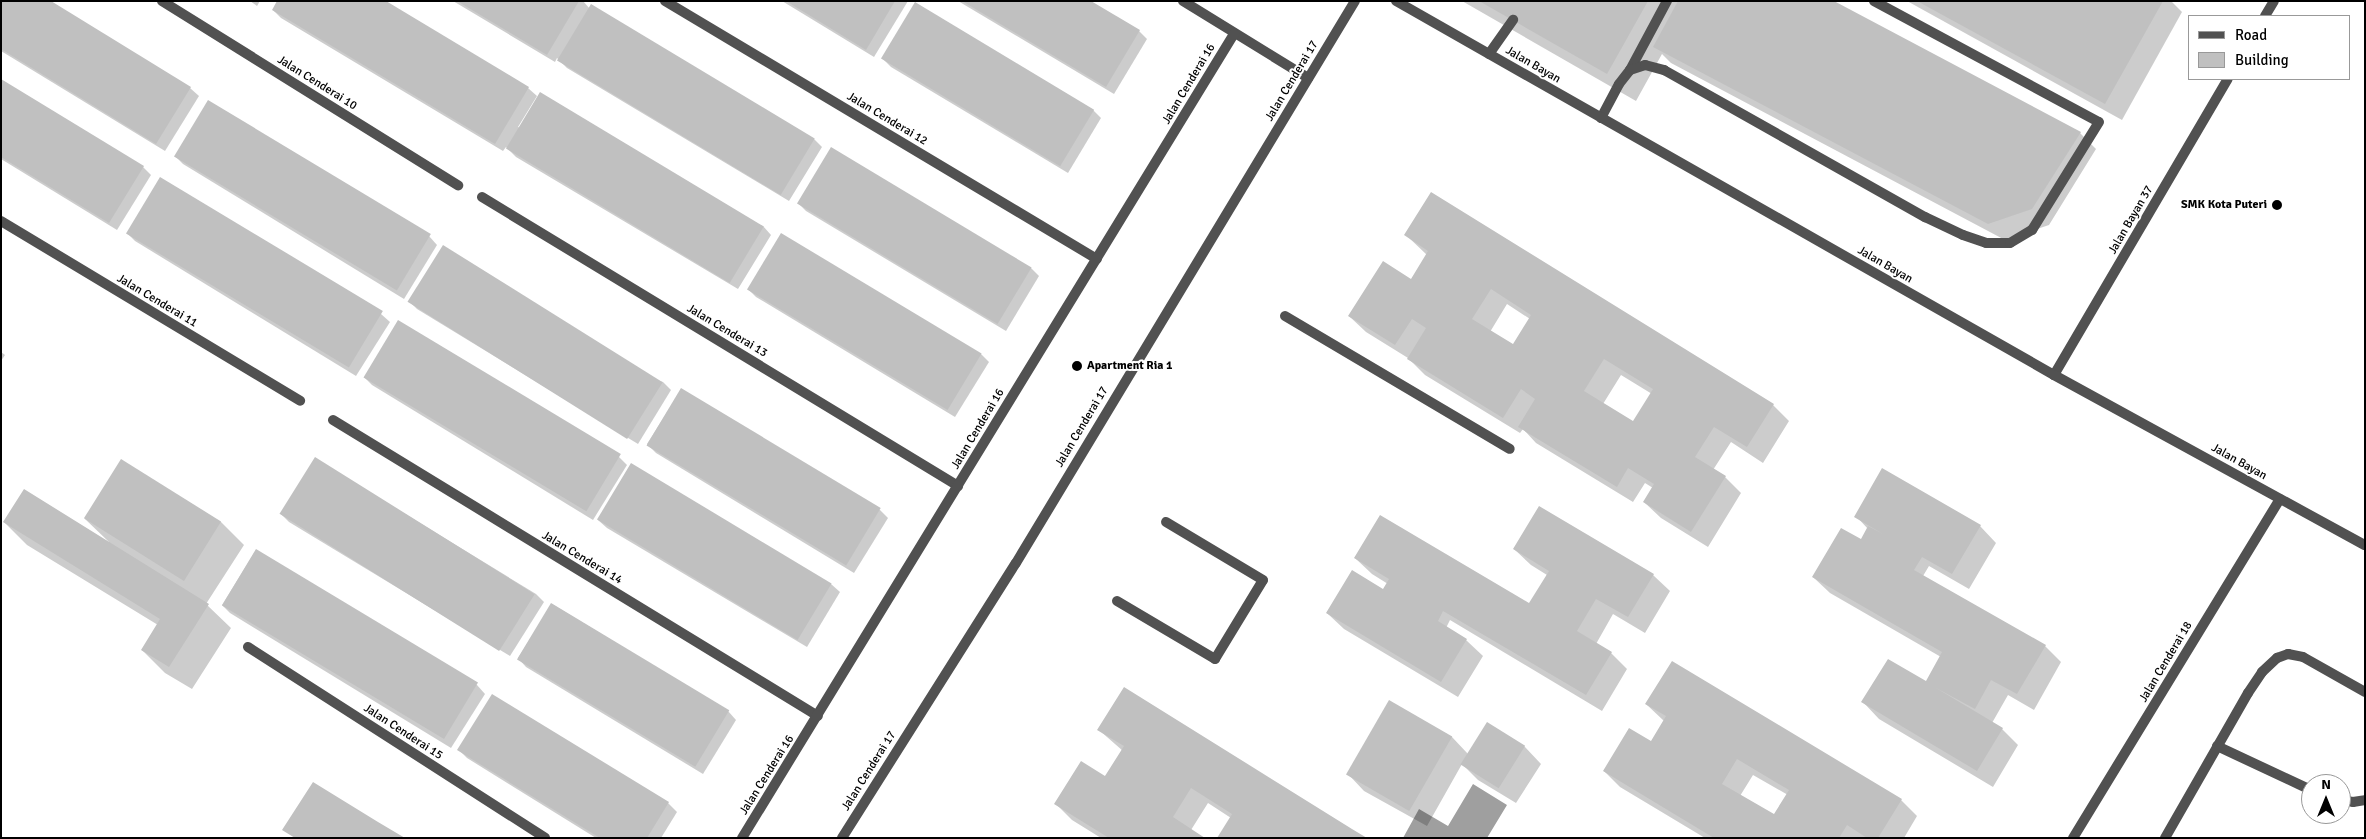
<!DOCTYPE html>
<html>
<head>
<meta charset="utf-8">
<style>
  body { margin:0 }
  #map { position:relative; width:2366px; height:839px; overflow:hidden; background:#fff; font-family:Signika,sans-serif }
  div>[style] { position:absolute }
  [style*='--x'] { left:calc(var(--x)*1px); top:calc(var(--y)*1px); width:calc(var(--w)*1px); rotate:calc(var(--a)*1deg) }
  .water>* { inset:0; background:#9f9f9f }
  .shadow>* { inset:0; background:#0003 }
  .building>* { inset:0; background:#c0c0c0; transform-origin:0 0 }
  .service>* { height:10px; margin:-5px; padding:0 5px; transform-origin:5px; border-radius:5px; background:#515151 }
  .minor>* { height:10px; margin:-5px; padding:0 5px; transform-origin:5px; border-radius:5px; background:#515151 }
  .tertiary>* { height:10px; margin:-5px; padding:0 5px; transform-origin:5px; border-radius:5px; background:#515151 }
  .dots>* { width:14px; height:14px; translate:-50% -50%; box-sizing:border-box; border:2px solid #fff; border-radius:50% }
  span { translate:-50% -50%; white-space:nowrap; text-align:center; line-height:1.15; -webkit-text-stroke:4px #fff; paint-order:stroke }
  .street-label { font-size:12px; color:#000 }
  .poi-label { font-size:12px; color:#000; font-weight:700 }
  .right { translate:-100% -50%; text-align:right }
  .left { translate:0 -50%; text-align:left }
  .frame { position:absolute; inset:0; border:2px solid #000; pointer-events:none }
  .legend { position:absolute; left:2188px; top:15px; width:162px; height:65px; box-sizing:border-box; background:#fff; border:1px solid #999; margin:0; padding:6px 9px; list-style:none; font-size:15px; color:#000 }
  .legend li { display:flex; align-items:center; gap:10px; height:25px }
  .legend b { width:25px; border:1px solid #999 }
  .north { position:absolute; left:2301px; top:774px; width:50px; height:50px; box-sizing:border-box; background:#fff; border:1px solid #999; border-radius:50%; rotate:0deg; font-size:14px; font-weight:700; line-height:20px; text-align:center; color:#000 }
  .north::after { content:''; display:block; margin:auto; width:18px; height:22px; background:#000; clip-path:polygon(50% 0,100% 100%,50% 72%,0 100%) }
</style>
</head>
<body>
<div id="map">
  <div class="water">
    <i style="clip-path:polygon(1473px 784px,1507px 805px,1487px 838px,1403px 838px,1419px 809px,1448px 826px)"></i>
  </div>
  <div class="shadow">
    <i style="clip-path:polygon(1px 1px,190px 88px,199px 96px,165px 151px,1px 51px)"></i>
    <i style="clip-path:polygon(250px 1px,260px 1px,257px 6px)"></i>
    <i style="clip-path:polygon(453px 1px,583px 1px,590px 9px,814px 139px,822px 147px,789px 201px,567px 68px,557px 58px,555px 62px)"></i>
    <i style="clip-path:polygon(782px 1px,908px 1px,874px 57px)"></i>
    <i style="clip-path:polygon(958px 1px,1089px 1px,1139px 31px,1147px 39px,1114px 94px)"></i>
    <i style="clip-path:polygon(1462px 1px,1831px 1px,2080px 133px,2096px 149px,2049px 225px,2005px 240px,1671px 63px,1662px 54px,1636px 101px)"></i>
    <i style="clip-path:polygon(1907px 1px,2171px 1px,2182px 12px,2122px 120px)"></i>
    <i style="clip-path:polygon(273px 10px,528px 88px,537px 96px,518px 127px,763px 226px,771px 235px,738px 289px,516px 157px,506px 147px,503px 151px,281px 18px)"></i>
    <i style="clip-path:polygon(883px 59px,1093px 110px,1101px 118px,1068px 173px,891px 67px)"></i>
    <i style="clip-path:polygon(1px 80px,143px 167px,151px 175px,117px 230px,1px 159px)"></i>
    <i style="clip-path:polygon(175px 156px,429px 236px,437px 245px,404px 299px,183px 164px)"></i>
    <i style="clip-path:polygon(798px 203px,1031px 268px,1039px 276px,1006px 331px,806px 211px)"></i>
    <i style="clip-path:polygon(127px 233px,381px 314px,390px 322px,356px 376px,135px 241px)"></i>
    <i style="clip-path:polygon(evenodd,1406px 235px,1773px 405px,1789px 421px,1763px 463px,1731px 442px,1713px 470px,1725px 477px,1741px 493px,1708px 547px,1661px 518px,1644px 502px,1653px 488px,1645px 483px,1633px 502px,1536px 443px,1523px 429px,1520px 433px,1425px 375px,1408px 358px,1366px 332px,1349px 316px,1412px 281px,1427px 255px,1406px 235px,1507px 304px,1530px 319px,1513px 346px,1490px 332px,1507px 304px,1406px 235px,1621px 375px,1652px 394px,1634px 423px,1603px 404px,1621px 375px)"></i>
    <i style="clip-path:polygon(748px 289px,981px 354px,989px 362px,955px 417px,756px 297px)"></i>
    <i style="clip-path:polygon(409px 301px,663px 382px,671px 390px,638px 444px,417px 309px)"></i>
    <i style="clip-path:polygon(1px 352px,5px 355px,1px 361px)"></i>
    <i style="clip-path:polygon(364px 377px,619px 457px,627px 465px,593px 520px,372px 385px)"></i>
    <i style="clip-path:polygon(681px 390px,880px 510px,888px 518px,854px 573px,656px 453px,647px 444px)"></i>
    <i style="clip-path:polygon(315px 459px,536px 594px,544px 602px,510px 656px,289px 522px,281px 514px)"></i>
    <i style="clip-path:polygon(631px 464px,831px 584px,840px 592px,807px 647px,607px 528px,598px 520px)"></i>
    <i style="clip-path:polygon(1856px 516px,1980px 526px,1996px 543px,1969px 589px,1929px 566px,1923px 576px,2045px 646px,2061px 662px,2034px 710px,2008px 695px,1992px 723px,2002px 729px,2018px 745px,1993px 787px,1879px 719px,1863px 702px,1926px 683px,1941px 657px,1830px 593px,1813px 577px,1866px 544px,1868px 529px)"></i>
    <i style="clip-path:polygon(85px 519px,221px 522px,244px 545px,206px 604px,231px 628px,192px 689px,165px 673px,142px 650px,158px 625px,27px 545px,4px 522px,109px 542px)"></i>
    <i style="clip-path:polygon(1514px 549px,1653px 575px,1670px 591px,1645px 633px,1613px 614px,1596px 644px,1611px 653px,1627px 669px,1602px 711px,1450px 620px,1446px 628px,1466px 640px,1483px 656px,1458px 697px,1344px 629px,1327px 613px,1388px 593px,1388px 584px,1372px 574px,1355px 558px,1529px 605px,1547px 575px,1531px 565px)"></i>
    <i style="clip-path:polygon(256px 550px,477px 685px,485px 694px,451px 748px,230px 613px,222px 605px)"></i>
    <i style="clip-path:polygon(552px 604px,728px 711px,736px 720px,703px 774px,526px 667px,518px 658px)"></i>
    <i style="clip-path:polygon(493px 696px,668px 803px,677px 812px,661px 838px,596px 838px,467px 758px,459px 750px)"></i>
    <i style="clip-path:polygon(1389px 702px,1452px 737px,1468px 754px,1487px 724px,1525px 747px,1541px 764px,1516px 803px,1478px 780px,1462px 764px,1427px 826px,1364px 791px,1348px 774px)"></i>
    <i style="clip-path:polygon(evenodd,1646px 704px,1901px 800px,1917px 816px,1904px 838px,1705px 838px,1620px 787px,1604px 771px,1651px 743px,1664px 721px,1646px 704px,1753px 775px,1788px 795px,1775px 816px,1740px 796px,1753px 775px)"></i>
    <i style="clip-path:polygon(1099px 730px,1364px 838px,1231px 818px,1208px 803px,1191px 830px,1203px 838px,1101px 838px,1072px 820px,1056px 804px,1105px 777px,1123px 751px)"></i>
  </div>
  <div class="building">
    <i style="clip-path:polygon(1px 1px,51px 1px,191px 87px,156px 144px,1px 49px)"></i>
    <i style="clip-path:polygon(277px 1px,386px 1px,529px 87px,495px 144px,272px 10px)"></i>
    <i style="clip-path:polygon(457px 1px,579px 1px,547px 55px)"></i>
    <i style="clip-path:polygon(786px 1px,895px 1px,866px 50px)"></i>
    <i style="clip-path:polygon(962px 1px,1091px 1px,1140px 30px,1106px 87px)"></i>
    <i style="clip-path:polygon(1479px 1px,1648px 1px,1607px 74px)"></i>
    <i style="clip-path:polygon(1678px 1px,1834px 1px,2081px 132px,2032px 209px,1988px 224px,1653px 47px)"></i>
    <i style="clip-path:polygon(1917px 1px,2163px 1px,2105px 104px)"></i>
    <i style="left:915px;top:2px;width:209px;height:66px;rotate:31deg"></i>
    <i style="left:591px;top:4px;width:261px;height:66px;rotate:31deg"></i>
    <i style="clip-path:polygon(1px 79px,144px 166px,109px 223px,1px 157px)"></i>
    <i style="left:540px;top:92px;width:261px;height:66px;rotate:31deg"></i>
    <i style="left:208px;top:100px;width:260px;height:66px;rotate:31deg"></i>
    <i style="left:831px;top:147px;width:234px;height:66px;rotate:31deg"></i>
    <i style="left:160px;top:177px;width:260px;height:66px;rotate:31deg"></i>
    <i style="clip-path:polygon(evenodd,1431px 192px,1774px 404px,1747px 447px,1714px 427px,1695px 457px,1726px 476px,1691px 532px,1643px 502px,1654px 484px,1628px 468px,1617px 487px,1518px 427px,1535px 399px,1521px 389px,1503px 418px,1407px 359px,1426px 328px,1412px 319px,1395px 345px,1348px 316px,1383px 261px,1411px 279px,1428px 251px,1404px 235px,1431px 192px,1491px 289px,1531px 315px,1513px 344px,1472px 319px,1491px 289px,1431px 192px,1604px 359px,1653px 389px,1633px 421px,1584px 391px,1604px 359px)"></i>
    <i style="left:781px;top:233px;width:234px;height:66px;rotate:31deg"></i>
    <i style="left:443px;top:245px;width:259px;height:67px;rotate:32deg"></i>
    <i style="left:398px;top:320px;width:260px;height:67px;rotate:31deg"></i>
    <i style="left:681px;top:388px;width:233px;height:67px;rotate:31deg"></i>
    <i style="left:315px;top:457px;width:259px;height:67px;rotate:32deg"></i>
    <i style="left:121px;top:459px;width:118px;height:70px;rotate:32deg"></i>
    <i style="left:631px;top:463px;width:234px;height:66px;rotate:31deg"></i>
    <i style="clip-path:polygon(1882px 468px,1981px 525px,1952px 574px,1922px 557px,1914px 570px,2046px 645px,2017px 694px,1991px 680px,1975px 709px,1936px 688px,2003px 728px,1977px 771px,1861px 702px,1888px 659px,1926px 681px,1942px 652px,1812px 577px,1841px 528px,1861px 539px,1868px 526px,1883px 534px,1854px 517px)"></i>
    <i style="clip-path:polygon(24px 489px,209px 604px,169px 667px,141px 650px,160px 619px,3px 522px)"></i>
    <i style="clip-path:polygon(1539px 506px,1654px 574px,1628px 617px,1596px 599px,1577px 631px,1612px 652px,1586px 695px,1443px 611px,1438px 621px,1467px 639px,1441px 682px,1326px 613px,1352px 570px,1383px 589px,1389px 579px,1354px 558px,1380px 515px,1529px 603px,1549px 571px,1513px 549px)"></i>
    <i style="left:256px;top:549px;width:259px;height:66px;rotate:31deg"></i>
    <i style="left:551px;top:603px;width:208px;height:66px;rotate:31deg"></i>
    <i style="clip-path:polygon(evenodd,1672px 661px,1902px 799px,1878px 838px,1867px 838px,1847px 825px,1839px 838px,1714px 838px,1603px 771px,1629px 728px,1651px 741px,1666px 716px,1645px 704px,1672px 661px,1737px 759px,1789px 790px,1774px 814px,1722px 784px,1737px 759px)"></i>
    <i style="clip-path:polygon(1124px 687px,1352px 829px,1367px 838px,1217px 838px,1232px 814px,1191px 788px,1173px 817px,1205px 838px,1109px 838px,1054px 804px,1081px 761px,1105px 776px,1124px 746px,1097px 730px)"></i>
    <i style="clip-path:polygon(492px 694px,669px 802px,647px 838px,600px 838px,457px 750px)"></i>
    <i style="left:1389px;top:700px;width:73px;height:86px;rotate:30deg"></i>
    <i style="left:1487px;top:722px;width:45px;height:50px;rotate:32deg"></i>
    <i style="clip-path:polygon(313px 782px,378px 822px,405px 838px,295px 838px,282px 830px)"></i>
  </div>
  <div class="service">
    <i style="--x:1874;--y:1;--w:255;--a:28.3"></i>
    <i style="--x:1489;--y:54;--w:42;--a:-54.8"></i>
    <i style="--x:1630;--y:70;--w:78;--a:-61.8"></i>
    <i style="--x:1285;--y:316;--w:261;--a:30.6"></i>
    <i style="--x:1117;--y:601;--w:114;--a:30.6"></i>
    <i style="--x:1215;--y:659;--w:92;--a:-58.7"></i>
    <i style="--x:1263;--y:580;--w:113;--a:-149.1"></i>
    <i style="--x:2217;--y:746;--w:104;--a:25.1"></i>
    <i style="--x:2341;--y:800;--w:12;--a:9"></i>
    <i style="--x:2353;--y:802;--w:12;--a:-9"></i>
    <i style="--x:2165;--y:838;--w:167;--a:-60.2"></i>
    <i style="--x:2248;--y:693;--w:25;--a:-56"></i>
    <i style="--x:2262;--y:672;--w:21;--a:-43"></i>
    <i style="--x:2277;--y:658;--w:12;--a:-20"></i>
    <i style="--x:2288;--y:654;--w:15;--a:11"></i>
    <i style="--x:2303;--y:657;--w:71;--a:29.4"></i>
  </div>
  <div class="minor">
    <i style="--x:162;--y:1;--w:349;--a:31.9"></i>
    <i style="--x:665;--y:1;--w:503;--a:30.85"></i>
    <i style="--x:1183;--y:1;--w:147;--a:31.6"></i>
    <i style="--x:2265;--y:16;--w:17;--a:-59"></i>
    <i style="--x:1601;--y:118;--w:38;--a:-62"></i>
    <i style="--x:1619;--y:84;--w:18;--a:-52"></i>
    <i style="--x:1630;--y:70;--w:16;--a:-18"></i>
    <i style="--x:1645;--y:65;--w:20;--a:15"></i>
    <i style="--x:1664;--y:70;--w:300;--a:29.4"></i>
    <i style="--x:1925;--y:217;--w:42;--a:25.3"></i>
    <i style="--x:1963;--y:235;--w:24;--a:19"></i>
    <i style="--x:1986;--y:243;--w:24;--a:0"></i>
    <i style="--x:2010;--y:243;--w:26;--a:-31"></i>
    <i style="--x:2032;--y:230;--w:127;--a:-58.2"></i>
    <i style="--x:482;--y:197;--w:557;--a:31.26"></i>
    <i style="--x:1;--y:221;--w:349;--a:31"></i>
    <i style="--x:2054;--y:375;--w:343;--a:-59.6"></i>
    <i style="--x:333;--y:420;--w:568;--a:31.4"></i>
    <i style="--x:248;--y:647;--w:353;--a:32.7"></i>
    <i style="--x:742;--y:838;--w:943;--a:-58.54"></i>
    <i style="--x:842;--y:838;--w:325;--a:-57.7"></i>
    <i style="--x:1016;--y:563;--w:656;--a:-58.9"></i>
    <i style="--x:2073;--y:838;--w:397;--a:-58.6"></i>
  </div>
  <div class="tertiary">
    <i style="--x:1396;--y:1;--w:757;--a:29.61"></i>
    <i style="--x:2054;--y:375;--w:354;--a:28.7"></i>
  </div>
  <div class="dots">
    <i style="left:2277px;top:205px;background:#000"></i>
    <i style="left:1077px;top:366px;background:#000"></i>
  </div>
  <div class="street-label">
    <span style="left:1533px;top:65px;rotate:30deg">Jalan Bayan</span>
    <span style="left:1292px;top:81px;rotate:-59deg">Jalan Cenderai 17</span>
    <span style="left:317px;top:83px;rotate:32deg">Jalan Cenderai 10</span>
    <span style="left:1189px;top:84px;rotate:-59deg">Jalan Cenderai 16</span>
    <span style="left:887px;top:119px;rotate:31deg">Jalan Cenderai 12</span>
    <span style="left:2131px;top:220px;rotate:-60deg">Jalan Bayan 37</span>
    <span style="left:1885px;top:265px;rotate:30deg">Jalan Bayan</span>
    <span style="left:157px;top:301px;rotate:31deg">Jalan Cenderai 11</span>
    <span style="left:727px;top:331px;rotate:31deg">Jalan Cenderai 13</span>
    <span style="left:1082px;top:427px;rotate:-59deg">Jalan Cenderai 17</span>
    <span style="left:978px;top:429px;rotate:-59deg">Jalan Cenderai 16</span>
    <span style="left:2239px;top:462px;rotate:29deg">Jalan Bayan</span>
    <span style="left:582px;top:558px;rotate:31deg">Jalan Cenderai 14</span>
    <span style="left:2166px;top:662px;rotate:-59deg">Jalan Cenderai 18</span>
    <span style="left:403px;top:732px;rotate:33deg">Jalan Cenderai 15</span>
    <span style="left:869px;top:771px;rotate:-58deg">Jalan Cenderai 17</span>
    <span style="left:767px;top:775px;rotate:-58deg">Jalan Cenderai 16</span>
  </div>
  <div class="poi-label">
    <span class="right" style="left:2267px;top:205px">SMK Kota Puteri</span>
    <span class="left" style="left:1087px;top:366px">Apartment Ria 1</span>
  </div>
  <div class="frame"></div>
  <ul class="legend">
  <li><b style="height:6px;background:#515151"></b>Road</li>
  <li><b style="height:14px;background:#c0c0c0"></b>Building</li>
  </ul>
  <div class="north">N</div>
</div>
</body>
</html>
